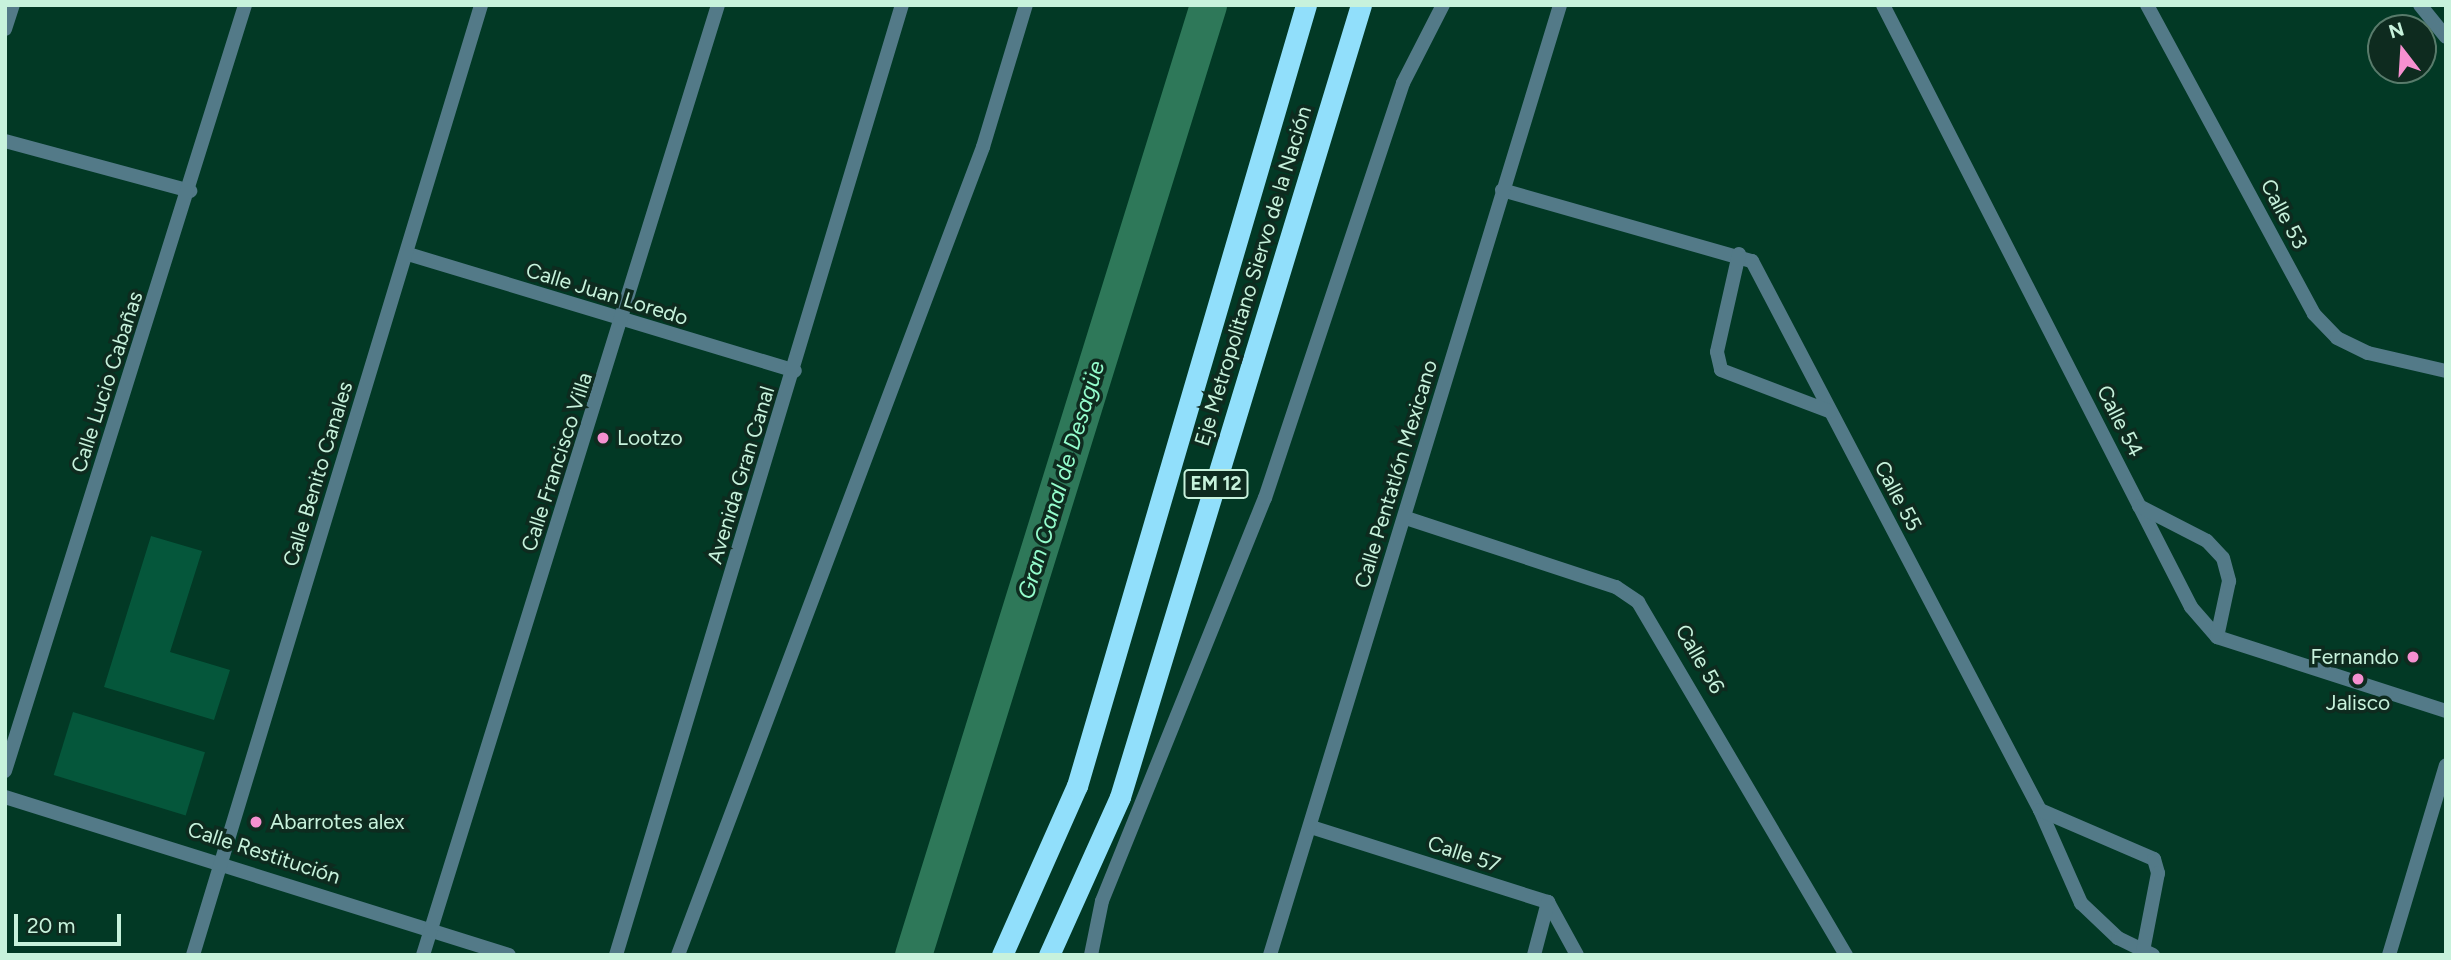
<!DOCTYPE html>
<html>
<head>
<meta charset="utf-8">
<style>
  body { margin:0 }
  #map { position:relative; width:2451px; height:960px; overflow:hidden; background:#023925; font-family:Figtree,sans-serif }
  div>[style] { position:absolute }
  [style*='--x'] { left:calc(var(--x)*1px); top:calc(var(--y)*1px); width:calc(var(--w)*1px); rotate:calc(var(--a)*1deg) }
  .canal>* { height:37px; margin:-18.5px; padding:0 18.5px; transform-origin:18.5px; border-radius:18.5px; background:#2e7859 }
  .building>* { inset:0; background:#05573b; transform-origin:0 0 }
  .service>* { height:14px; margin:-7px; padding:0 7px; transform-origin:7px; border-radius:7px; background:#537a88 }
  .minor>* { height:14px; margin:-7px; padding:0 7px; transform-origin:7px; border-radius:7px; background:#537a88 }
  .motorway>* { height:21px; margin:-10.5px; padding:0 10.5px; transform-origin:10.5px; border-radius:10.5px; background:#91dffb }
  .dots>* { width:19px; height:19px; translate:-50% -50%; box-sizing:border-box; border:4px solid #0e2b1f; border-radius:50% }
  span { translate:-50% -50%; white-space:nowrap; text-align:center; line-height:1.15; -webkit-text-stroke:7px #0e2b1f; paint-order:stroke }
  .shield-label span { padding:2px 5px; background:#0e2b1f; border:2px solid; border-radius:5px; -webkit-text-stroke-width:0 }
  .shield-label { font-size:19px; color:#c7f2dc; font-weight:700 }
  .street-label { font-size:21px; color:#c7f2dc }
  .poi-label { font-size:21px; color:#c7f2dc }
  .left { translate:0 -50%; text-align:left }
  .right { translate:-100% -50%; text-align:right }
  .water-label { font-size:23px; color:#95fdcd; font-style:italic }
  .frame { position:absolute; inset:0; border:7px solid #c7f2dc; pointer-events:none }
  .north { position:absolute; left:2367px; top:14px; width:70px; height:70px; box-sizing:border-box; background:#0e2b1f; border:2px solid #587b6b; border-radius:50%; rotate:343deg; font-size:19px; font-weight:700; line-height:28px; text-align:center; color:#c7f2dc }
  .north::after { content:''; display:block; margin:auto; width:24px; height:32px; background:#f690d0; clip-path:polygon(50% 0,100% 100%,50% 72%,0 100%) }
  .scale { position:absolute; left:14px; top:914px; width:107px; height:32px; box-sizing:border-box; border:4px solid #c7f2dc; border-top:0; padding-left:9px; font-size:21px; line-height:24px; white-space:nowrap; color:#c7f2dc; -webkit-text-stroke:5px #0e2b1f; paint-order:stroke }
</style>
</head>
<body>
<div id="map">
  <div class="canal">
    <i style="--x:913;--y:955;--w:995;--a:-72.75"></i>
  </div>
  <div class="building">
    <i style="clip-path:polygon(151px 536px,202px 551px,170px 652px,230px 670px,214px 720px,104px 687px)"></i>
    <i style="left:73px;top:712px;width:138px;height:66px;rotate:17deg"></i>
  </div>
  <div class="service">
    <i style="--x:1091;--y:955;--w:55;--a:-78.5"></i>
    <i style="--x:1102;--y:901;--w:435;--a:-68"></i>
    <i style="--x:1265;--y:498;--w:437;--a:-71.6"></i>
    <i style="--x:1403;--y:83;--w:88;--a:-62.9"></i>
  </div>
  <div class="minor">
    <i style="--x:1883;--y:5;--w:676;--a:62.9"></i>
    <i style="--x:2191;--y:607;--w:40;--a:49"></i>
    <i style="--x:2217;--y:637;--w:241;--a:17.9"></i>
    <i style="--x:2147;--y:5;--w:351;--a:61.6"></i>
    <i style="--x:2314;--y:314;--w:33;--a:46"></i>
    <i style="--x:2337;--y:338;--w:34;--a:26"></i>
    <i style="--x:2368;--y:353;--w:80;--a:13"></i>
    <i style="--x:2420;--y:5;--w:41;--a:50.9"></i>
    <i style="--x:5;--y:29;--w:25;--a:-72"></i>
    <i style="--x:5;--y:141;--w:192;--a:15.1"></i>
    <i style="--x:1502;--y:190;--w:260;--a:15.9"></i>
    <i style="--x:1752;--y:261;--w:620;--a:62.32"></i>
    <i style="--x:2040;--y:810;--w:102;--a:66.2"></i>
    <i style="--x:2081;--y:903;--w:51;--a:43.4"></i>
    <i style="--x:2118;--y:938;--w:39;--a:26"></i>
    <i style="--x:408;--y:254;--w:404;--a:16.8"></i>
    <i style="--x:1739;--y:254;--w:100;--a:102.7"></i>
    <i style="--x:1717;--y:352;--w:18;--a:77"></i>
    <i style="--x:1721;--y:370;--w:116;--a:20.8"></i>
    <i style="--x:2139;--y:506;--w:76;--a:27.2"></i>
    <i style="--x:2207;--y:541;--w:23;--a:47"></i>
    <i style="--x:2223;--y:558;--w:24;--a:75"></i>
    <i style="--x:2229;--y:581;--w:57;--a:102.1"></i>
    <i style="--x:1406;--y:518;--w:221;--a:18.2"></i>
    <i style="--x:1616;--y:587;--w:27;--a:34"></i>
    <i style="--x:1638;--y:602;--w:410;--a:59.5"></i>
    <i style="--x:5;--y:771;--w:803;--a:-72.6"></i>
    <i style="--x:5;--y:797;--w:528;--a:17.41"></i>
    <i style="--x:2040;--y:810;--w:124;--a:23.3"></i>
    <i style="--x:2154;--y:859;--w:15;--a:74"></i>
    <i style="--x:2158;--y:873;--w:79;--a:100.9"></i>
    <i style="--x:1311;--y:827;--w:249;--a:17.6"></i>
    <i style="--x:1548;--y:902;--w:60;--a:61.3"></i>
    <i style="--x:193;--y:955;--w:993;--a:-73.13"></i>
    <i style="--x:423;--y:955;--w:995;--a:-72.75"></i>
    <i style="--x:616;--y:955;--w:992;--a:-73.25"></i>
    <i style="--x:678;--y:955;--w:864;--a:-69.32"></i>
    <i style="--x:983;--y:147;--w:148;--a:-73.2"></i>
    <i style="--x:1270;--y:955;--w:993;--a:-73.02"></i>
    <i style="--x:1534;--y:955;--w:55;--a:-75.2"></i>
    <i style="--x:2389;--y:955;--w:198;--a:-73.3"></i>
  </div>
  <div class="motorway">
    <i style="--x:1002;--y:955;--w:185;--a:-66.1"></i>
    <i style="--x:1077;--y:786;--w:814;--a:-73.66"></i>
    <i style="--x:1049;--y:955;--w:173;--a:-65.8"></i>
    <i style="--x:1120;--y:797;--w:828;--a:-73.08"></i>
  </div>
  <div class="dots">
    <i style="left:603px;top:438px;background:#f690d0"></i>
    <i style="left:2413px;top:657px;background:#f690d0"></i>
    <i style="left:2358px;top:679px;background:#f690d0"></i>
    <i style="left:256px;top:822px;background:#f690d0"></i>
  </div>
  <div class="shield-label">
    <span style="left:1216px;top:484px">EM 12</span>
  </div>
  <div class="street-label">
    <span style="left:2284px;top:214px;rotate:62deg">Calle 53</span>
    <span style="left:1253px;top:276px;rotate:-73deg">Eje Metropolitano Siervo de la Nación</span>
    <span style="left:607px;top:294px;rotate:17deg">Calle Juan Loredo</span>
    <span style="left:107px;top:382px;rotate:-72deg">Calle Lucio Cabañas</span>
    <span style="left:2120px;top:421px;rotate:63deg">Calle 54</span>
    <span style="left:557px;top:462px;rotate:-72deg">Calle Francisco Villa</span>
    <span style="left:318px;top:474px;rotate:-73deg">Calle Benito Canales</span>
    <span style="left:1396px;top:474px;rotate:-73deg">Calle Pentatlón Mexicano</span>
    <span style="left:741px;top:475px;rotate:-73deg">Avenida Gran Canal</span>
    <span style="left:1898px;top:496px;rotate:62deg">Calle 55</span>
    <span style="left:1700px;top:659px;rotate:60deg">Calle 56</span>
    <span style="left:264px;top:853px;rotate:18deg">Calle Restitución</span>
    <span style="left:1464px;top:854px;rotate:18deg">Calle 57</span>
  </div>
  <div class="poi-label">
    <span class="left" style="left:617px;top:438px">Lootzo</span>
    <span class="right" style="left:2399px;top:657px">Fernando</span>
    <span style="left:2358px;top:703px">Jalisco</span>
    <span class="left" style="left:270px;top:822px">Abarrotes alex</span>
  </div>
  <div class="water-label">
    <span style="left:1061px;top:480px;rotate:-73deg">Gran Canal de Desagüe</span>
  </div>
  <div class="frame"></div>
  <div class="north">N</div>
  <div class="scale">20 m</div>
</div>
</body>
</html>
